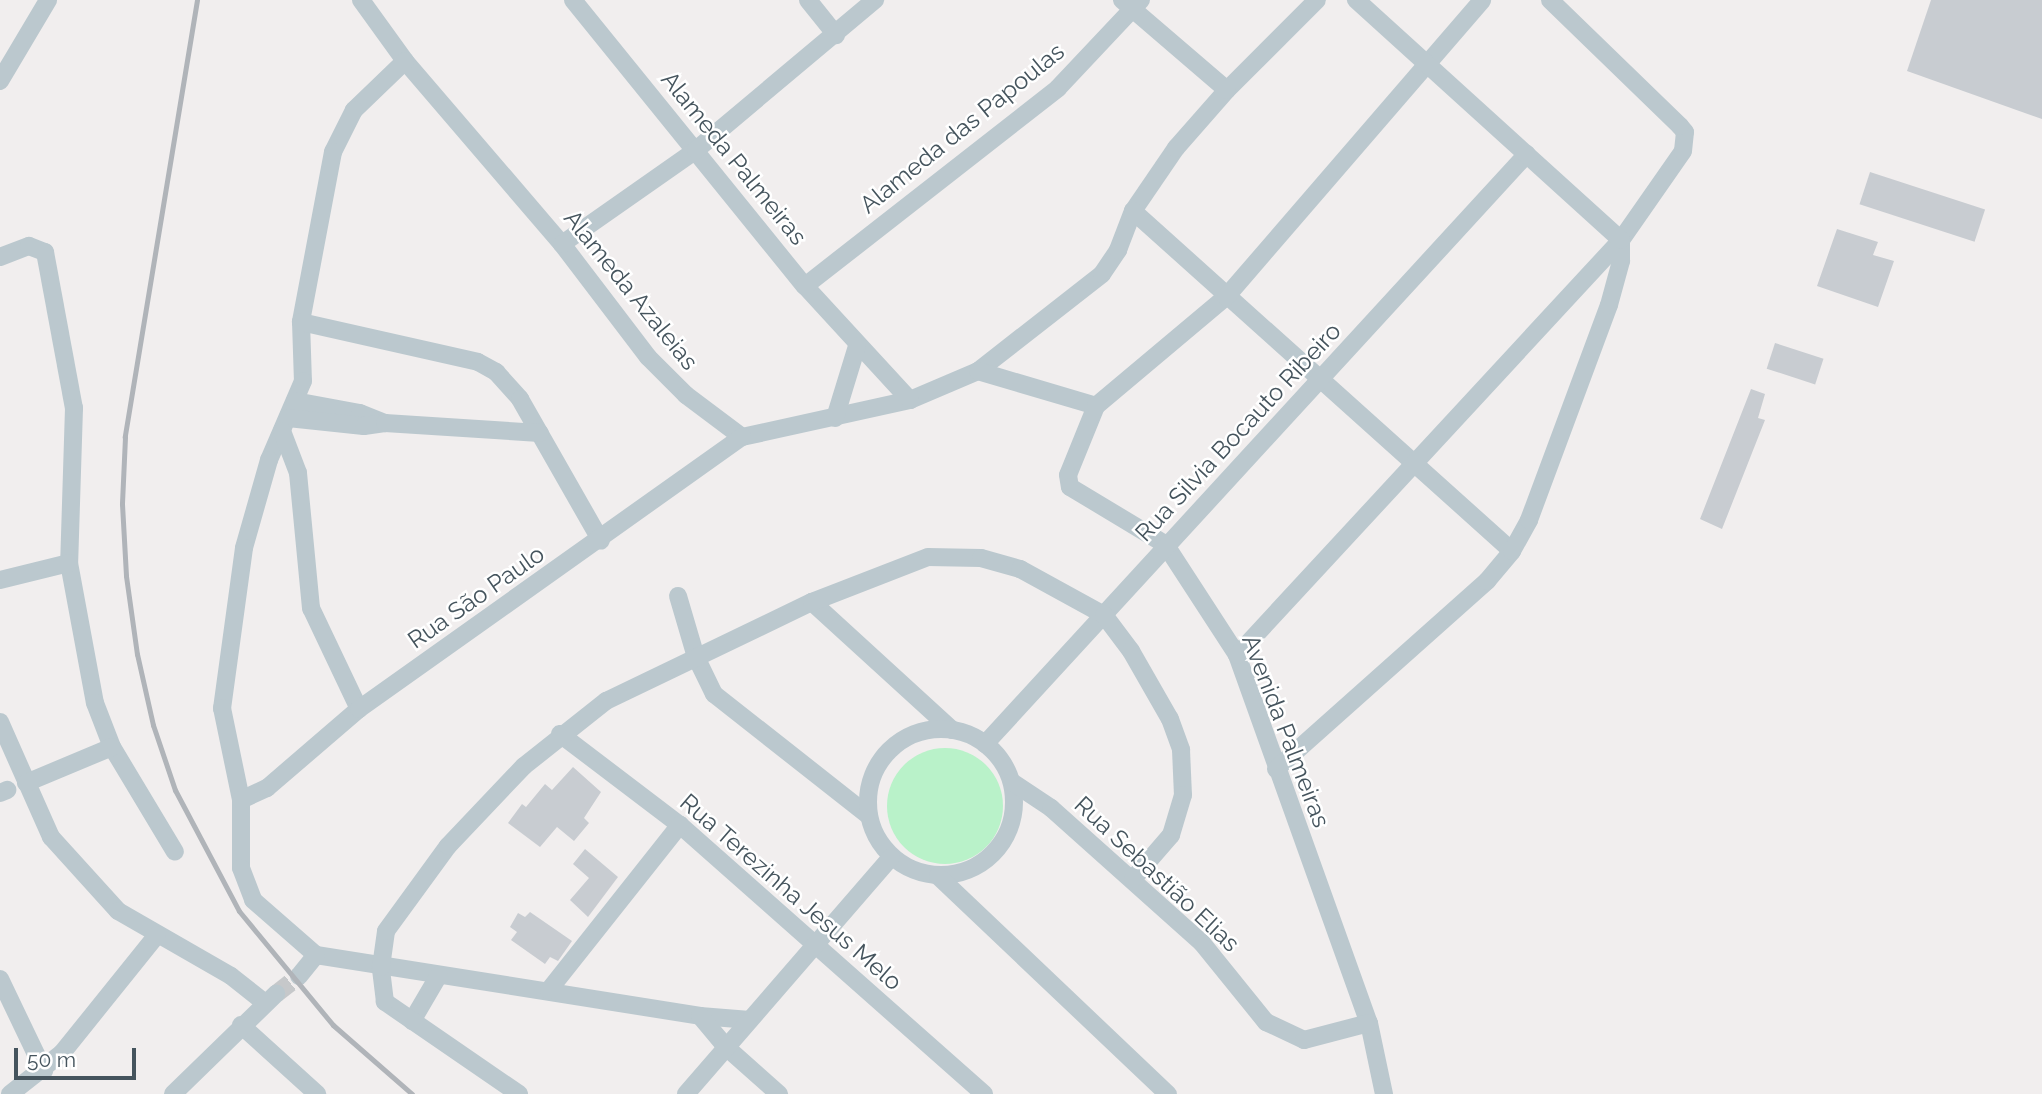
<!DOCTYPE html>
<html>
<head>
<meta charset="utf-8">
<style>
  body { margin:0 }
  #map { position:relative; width:2042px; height:1094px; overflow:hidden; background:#f1eeee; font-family:Raleway,sans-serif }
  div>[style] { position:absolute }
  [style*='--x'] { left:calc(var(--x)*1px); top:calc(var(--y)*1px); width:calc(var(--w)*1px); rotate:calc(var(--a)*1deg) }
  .green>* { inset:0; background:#b9f2c9 }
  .round { border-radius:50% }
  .building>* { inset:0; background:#c8ccd1; transform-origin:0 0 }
  .street-tunnel>* { height:18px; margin-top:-9px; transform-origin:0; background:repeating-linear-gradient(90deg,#c6c8ca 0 18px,transparent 0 27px) }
  .street>* { height:18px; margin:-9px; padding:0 9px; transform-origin:9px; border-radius:9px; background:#bbc8ce }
  .street>.ring { margin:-9px; padding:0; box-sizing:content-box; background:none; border:18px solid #bbc8ce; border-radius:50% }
  .rail>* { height:5px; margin:-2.5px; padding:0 2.5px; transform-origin:2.5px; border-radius:2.5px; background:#b0b4b9 }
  span { translate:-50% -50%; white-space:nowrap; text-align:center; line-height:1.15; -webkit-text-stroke:5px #fff; paint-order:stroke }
  .street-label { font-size:24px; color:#45545d }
  .scale { position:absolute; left:14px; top:1048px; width:122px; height:32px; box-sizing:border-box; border:4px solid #45545d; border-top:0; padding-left:9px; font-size:21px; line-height:24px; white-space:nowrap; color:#45545d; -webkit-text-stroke:5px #fff; paint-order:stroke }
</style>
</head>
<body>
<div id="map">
  <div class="green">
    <i class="round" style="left:887px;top:748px;width:116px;height:116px"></i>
  </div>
  <div class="building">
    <i style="clip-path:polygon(1931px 0,2042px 0,2042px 119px,1907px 71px)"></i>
    <i style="left:1870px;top:172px;width:121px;height:34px;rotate:18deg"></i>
    <i style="clip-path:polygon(1837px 229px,1878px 242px,1873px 255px,1894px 261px,1878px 307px,1817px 286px)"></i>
    <i style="left:1775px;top:343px;width:51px;height:27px;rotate:18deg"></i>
    <i style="clip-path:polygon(1751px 389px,1765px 394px,1758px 418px,1765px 420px,1722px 529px,1700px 519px)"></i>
    <i style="clip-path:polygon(573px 767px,601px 792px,584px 818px,589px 823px,574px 841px,557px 827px,540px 847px,508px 823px,522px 804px,526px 807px,545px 784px,552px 790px)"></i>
    <i style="clip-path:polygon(585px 849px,618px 877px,588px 917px,570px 900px,589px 878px,573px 864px)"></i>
    <i style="clip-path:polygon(530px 912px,572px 941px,558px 961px,550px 957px,545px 964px,511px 940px,517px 932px,510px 927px,518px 913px,525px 917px)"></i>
  </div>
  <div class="street-tunnel">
    <i style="--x:276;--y:994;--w:29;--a:-38"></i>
  </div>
  <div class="street">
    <i style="--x:361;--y:0;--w:75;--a:54.2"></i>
    <i style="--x:405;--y:61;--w:241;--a:49.4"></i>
    <i style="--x:562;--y:244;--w:142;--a:52.7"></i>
    <i style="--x:648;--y:357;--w:54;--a:45"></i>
    <i style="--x:686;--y:395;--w:70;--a:36.9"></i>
    <i style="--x:742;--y:437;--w:172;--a:-12.4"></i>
    <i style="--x:910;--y:400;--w:74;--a:-23.1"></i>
    <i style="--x:978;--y:371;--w:157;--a:-38"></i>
    <i style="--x:1102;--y:274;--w:29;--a:-56"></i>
    <i style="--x:1118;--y:250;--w:42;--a:-69"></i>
    <i style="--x:1133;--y:211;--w:76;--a:-55.7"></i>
    <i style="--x:1176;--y:148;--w:77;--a:-48.7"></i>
    <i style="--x:1227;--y:90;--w:127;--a:-45"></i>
    <i style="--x:573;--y:0;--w:368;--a:51"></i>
    <i style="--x:805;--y:286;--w:155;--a:47.4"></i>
    <i style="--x:808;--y:0;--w:45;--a:51.3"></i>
    <i style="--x:1122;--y:0;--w:138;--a:40.6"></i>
    <i style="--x:405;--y:61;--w:71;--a:136.1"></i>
    <i style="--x:354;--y:110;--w:47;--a:116.6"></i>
    <i style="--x:333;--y:152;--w:173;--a:100.7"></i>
    <i style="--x:301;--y:322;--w:59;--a:88.1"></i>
    <i style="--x:303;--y:381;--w:86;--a:113.3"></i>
    <i style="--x:269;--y:460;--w:91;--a:105.9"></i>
    <i style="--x:244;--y:548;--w:162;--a:97.8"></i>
    <i style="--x:222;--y:708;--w:94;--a:78.3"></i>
    <i style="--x:241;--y:800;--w:68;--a:90"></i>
    <i style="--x:241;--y:868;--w:34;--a:69"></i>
    <i style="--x:253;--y:900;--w:84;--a:41.1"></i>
    <i style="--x:316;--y:955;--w:389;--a:9"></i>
    <i style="--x:700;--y:1016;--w:50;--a:4.6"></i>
    <i style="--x:0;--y:81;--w:94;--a:-59.3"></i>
    <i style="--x:1133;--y:211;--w:509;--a:41.9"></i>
    <i style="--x:562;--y:244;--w:164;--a:-35"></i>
    <i style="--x:696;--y:150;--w:234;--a:-40"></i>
    <i style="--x:0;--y:257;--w:31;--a:-21"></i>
    <i style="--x:29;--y:246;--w:17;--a:21"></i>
    <i style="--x:45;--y:252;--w:159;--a:79.5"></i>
    <i style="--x:74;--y:408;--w:155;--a:91.8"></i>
    <i style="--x:69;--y:563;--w:142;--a:79.5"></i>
    <i style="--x:95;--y:703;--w:47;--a:68.9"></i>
    <i style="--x:112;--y:747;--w:122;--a:59"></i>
    <i style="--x:805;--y:286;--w:321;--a:-38"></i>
    <i style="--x:1058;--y:88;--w:121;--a:-46.7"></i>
    <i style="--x:301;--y:322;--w:181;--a:12.7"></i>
    <i style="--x:478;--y:362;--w:21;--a:29"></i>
    <i style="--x:496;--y:372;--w:36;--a:48"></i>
    <i style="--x:520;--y:399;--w:163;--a:60.3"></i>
    <i style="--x:978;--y:371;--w:123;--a:16.5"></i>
    <i style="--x:1096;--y:406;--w:74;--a:112.1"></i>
    <i style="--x:1068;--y:475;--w:12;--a:81"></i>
    <i style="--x:1070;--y:487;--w:111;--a:31"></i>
    <i style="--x:1165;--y:544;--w:132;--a:57"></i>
    <i style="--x:1237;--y:655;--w:391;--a:70.3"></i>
    <i style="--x:1369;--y:1023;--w:73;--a:78.1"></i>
    <i style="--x:295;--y:401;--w:66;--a:10.5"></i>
    <i style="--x:360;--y:413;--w:27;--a:22"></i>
    <i style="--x:1096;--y:406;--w:170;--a:-40"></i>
    <i style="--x:1226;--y:297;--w:392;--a:-49.2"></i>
    <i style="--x:288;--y:418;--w:76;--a:6"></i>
    <i style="--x:364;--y:426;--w:21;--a:-8"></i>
    <i style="--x:385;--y:423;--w:155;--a:3.7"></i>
    <i style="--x:835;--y:418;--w:75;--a:-73"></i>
    <i style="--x:282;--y:431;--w:45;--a:69.1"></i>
    <i style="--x:298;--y:473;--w:136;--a:84.5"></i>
    <i style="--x:311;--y:608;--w:112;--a:64.6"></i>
    <i style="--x:0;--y:580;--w:71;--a:-13.8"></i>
    <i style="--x:678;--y:596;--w:64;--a:73.6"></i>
    <i style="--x:696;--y:657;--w:41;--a:64.1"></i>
    <i style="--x:714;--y:694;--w:196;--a:38.2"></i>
    <i style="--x:812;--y:602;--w:190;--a:42.4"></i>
    <i style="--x:1237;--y:655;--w:565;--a:-47.22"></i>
    <i style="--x:1621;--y:240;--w:108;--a:-55.1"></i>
    <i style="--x:1683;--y:151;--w:19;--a:-84"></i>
    <i style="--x:1685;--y:132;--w:8;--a:-130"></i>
    <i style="--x:1680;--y:126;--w:181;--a:-135.9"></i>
    <i style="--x:0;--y:722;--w:126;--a:66.1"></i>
    <i style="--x:51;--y:837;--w:100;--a:47.8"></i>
    <i style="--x:118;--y:911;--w:130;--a:29.9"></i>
    <i style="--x:231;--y:976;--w:42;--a:38.2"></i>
    <i class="ring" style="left:868px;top:729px;width:128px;height:128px"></i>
    <i style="--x:560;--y:734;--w:151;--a:37.2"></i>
    <i style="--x:680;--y:825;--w:406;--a:41.5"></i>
    <i style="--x:985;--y:744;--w:801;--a:-47.43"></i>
    <i style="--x:1276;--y:769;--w:283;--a:-41.7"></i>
    <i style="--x:1487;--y:581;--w:39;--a:-50"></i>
    <i style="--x:1512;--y:551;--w:35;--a:-61"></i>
    <i style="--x:1529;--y:520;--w:229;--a:-69.6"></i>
    <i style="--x:1609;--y:305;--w:46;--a:-74.7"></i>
    <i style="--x:1621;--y:261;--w:21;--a:-90"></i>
    <i style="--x:1621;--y:240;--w:358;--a:-137.8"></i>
    <i style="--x:1012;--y:782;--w:47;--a:33.7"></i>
    <i style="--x:1051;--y:808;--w:203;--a:41.8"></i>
    <i style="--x:1202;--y:943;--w:102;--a:51"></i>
    <i style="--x:1266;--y:1022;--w:42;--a:25.3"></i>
    <i style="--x:1304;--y:1040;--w:67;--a:-14.7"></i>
    <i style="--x:26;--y:783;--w:93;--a:-22.7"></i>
    <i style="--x:0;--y:793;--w:8;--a:-23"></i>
    <i style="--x:241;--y:800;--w:29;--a:-25"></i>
    <i style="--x:267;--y:788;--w:121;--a:-40.7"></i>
    <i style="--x:359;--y:709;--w:470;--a:-35.4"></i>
    <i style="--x:938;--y:876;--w:317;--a:43.5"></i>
    <i style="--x:299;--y:976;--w:27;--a:-51"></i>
    <i style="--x:0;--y:979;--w:102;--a:64.4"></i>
    <i style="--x:549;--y:990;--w:211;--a:-51.6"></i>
    <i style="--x:700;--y:1016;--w:40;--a:50"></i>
    <i style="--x:726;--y:1047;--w:71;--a:41.6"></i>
    <i style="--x:412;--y:1021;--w:53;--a:-59.6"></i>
    <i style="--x:241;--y:1025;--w:103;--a:42.2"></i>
    <i style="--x:10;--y:1094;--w:66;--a:-38.3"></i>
    <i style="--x:62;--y:1053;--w:151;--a:-51.2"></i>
    <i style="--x:173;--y:1094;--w:144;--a:-44.2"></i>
    <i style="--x:519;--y:1094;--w:163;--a:-145.5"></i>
    <i style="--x:385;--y:1002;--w:35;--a:-97"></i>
    <i style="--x:381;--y:967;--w:36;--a:-82"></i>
    <i style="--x:386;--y:931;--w:105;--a:-53.9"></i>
    <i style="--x:448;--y:846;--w:110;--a:-46.5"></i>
    <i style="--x:524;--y:766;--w:105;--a:-38.4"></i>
    <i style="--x:606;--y:701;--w:229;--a:-25.7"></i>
    <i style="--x:812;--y:602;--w:124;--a:-21.2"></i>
    <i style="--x:928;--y:557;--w:53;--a:1.1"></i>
    <i style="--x:981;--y:558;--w:41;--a:15.8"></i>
    <i style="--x:1020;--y:569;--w:96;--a:28.7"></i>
    <i style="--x:1104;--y:615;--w:45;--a:53.1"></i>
    <i style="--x:1131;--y:651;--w:78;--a:60.2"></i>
    <i style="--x:1170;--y:719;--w:33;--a:70"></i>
    <i style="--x:1181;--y:750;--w:45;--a:87.5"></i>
    <i style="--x:1183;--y:795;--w:42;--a:106.7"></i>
    <i style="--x:1171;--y:835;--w:58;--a:130.8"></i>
    <i style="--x:686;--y:1094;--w:313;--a:-49.1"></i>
  </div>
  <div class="rail">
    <i style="--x:197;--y:0;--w:443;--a:99.4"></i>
    <i style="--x:125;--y:437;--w:67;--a:92.6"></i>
    <i style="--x:122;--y:504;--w:72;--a:86.8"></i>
    <i style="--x:126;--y:576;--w:79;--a:82"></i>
    <i style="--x:137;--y:654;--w:73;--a:77.3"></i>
    <i style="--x:153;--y:725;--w:69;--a:71.3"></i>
    <i style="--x:175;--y:790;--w:137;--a:62.1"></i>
    <i style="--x:239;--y:911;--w:148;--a:50.5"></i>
    <i style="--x:333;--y:1025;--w:105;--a:41.1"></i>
  </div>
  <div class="street-label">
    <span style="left:962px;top:128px;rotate:-39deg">Alameda das Papoulas</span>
    <span style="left:734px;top:158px;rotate:51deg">Alameda Palmeiras</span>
    <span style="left:631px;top:290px;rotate:51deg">Alameda Azaleias</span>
    <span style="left:1238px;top:432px;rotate:-47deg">Rua Silvia Bocauto Ribeiro</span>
    <span style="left:476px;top:597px;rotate:-35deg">Rua São Paulo</span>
    <span style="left:1286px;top:731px;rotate:69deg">Avenida Palmeiras</span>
    <span style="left:1157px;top:874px;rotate:43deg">Rua Sebastião Elias</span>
    <span style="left:791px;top:892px;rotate:41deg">Rua Terezinha Jesus Melo</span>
  </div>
  <div class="scale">50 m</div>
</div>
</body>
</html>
